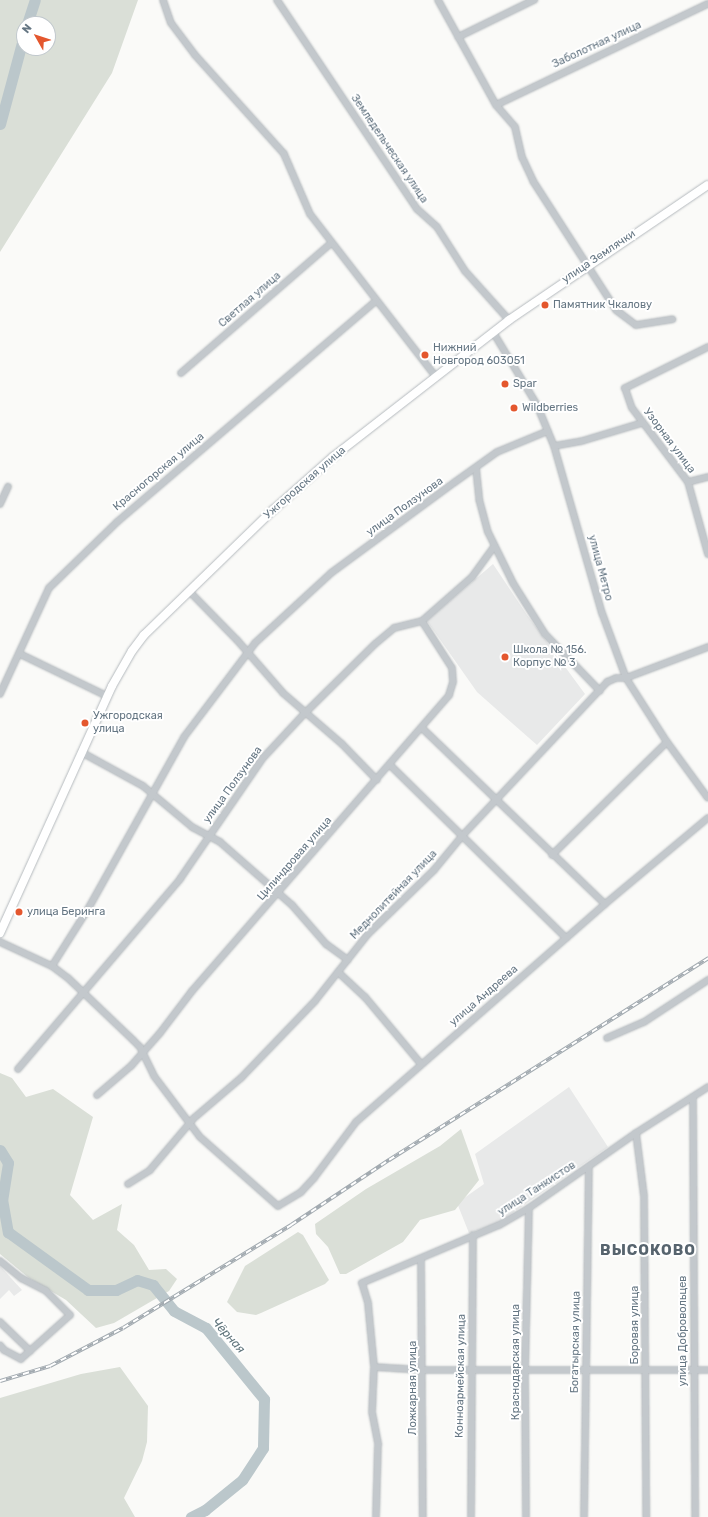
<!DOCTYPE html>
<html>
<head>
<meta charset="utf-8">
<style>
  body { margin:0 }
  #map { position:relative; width:708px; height:1517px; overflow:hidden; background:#fafaf8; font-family:Rubik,sans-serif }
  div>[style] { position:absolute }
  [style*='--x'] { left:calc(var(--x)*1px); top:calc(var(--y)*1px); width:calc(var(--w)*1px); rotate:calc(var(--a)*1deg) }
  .built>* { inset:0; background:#e8e9e9 }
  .green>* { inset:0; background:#dadfd7 }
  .river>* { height:11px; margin:-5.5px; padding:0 5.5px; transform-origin:5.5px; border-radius:5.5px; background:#bbc7cb }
  .roads { filter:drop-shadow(0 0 1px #b5babe) drop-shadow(0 0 1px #b5babe) }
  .minor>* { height:6px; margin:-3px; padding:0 3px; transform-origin:3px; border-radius:3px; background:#c3c8cc }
  .major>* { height:8px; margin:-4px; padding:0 4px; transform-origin:4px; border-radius:4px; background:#fff }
  .rail>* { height:3.5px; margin-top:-1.75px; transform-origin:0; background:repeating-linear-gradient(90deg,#fff 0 6px,#a2aab0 0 12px); box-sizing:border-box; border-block:1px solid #a2aab0 }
  .dots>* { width:11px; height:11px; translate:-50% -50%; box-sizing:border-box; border:2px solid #fff; border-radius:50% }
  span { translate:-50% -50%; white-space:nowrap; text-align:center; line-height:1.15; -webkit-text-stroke:4px #fff; paint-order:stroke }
  .street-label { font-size:11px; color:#657683 }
  .poi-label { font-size:11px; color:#657683 }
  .left { translate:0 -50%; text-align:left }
  .water-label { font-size:12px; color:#60757c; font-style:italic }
  .district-label { font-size:15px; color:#57646e; font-weight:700; letter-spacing:1px }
  .north { position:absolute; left:16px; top:16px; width:40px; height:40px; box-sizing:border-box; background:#fff; border:1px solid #c1c8cd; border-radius:50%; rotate:309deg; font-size:11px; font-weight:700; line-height:16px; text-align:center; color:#657683 }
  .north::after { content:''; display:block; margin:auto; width:14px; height:18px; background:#e4572e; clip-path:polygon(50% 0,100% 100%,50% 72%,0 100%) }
</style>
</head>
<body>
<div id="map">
  <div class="built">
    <i style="clip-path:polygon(493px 564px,527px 615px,585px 694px,537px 745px,477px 692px,427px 621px)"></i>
    <i style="clip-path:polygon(569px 1087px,608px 1147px,498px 1223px,469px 1233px,457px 1203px,484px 1184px,475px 1154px)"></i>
    <i style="clip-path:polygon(0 1266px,22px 1290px,14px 1296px,9px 1290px,0 1299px)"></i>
  </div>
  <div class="green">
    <i style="clip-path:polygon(evenodd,0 0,138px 0,112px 73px,0 252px,0 0,24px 24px,48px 24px,48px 48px,24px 48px,24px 24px)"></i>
    <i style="clip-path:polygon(0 1073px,12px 1078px,26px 1097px,53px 1089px,93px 1117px,70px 1195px,93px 1220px,122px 1204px,117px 1230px,134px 1245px,149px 1270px,166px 1269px,177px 1279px,169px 1291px,114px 1323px,96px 1328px,66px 1300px,29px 1278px,0 1254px)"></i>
    <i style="clip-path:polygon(461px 1129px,479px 1180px,455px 1210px,420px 1220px,403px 1242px,346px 1274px,340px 1274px,328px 1247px,316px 1234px,315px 1224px,366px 1189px,440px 1146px)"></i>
    <i style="clip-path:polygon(298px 1232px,303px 1235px,329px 1280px,325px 1284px,261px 1313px,256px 1315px,237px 1312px,227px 1302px,245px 1266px)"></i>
    <i style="clip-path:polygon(120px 1367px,148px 1406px,147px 1442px,142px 1461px,124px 1498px,135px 1517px,0 1517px,0 1398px,81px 1374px)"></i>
  </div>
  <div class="river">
    <i style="--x:27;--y:24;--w:25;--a:-72"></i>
    <i style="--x:0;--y:124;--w:92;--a:-74.9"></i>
    <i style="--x:0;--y:1150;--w:15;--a:58"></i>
    <i style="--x:8;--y:1163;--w:36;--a:99"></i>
    <i style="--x:2;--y:1199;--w:34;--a:80"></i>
    <i style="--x:8;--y:1232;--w:99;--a:35.9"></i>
    <i style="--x:88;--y:1290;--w:28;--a:0"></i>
    <i style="--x:116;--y:1290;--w:23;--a:-25"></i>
    <i style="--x:137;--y:1280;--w:17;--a:17"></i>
    <i style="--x:153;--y:1285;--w:33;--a:51"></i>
    <i style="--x:174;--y:1311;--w:36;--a:28"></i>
    <i style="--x:206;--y:1328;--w:92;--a:50.8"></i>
    <i style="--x:264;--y:1399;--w:49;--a:91.2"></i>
    <i style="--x:263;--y:1448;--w:38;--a:123"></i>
    <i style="--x:242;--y:1480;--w:48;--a:141"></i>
    <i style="--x:205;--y:1510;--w:16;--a:153"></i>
  </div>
  <div class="roads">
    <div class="minor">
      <i style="--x:163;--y:0;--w:24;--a:71"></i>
      <i style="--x:171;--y:23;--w:40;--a:53"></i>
      <i style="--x:195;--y:55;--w:133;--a:48"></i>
      <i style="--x:284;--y:154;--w:65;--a:66.6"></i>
      <i style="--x:310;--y:214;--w:205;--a:52.3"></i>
      <i style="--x:277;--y:0;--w:252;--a:56.2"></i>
      <i style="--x:417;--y:209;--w:27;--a:42"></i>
      <i style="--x:437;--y:227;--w:52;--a:57.5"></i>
      <i style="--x:465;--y:271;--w:66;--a:48.1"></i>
      <i style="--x:438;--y:0;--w:120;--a:61.1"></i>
      <i style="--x:496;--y:105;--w:29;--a:49"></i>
      <i style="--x:515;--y:127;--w:31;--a:77"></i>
      <i style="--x:522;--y:157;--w:26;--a:65"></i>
      <i style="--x:533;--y:181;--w:153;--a:57.2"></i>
      <i style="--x:616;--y:310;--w:25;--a:37"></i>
      <i style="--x:636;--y:325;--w:37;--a:-9"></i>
      <i style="--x:458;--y:37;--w:85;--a:-26"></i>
      <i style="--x:496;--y:105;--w:235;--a:-25.5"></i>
      <i style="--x:493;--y:332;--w:85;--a:58.9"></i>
      <i style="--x:537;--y:405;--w:44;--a:67.5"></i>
      <i style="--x:554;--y:446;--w:174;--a:74"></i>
      <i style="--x:602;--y:613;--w:69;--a:69.7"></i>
      <i style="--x:626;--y:678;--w:76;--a:57.4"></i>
      <i style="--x:667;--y:742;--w:69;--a:53.8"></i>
      <i style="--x:708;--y:347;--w:93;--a:153.7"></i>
      <i style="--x:625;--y:388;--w:21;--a:71"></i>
      <i style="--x:632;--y:408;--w:93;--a:52.9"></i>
      <i style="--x:688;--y:482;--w:75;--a:74.5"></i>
      <i style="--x:181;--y:373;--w:198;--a:-40.9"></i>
      <i style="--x:554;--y:446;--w:28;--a:-10"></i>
      <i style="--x:582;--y:441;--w:63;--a:-16.7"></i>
      <i style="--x:476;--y:468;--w:31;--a:84"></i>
      <i style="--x:479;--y:499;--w:34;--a:75"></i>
      <i style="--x:488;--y:532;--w:57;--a:63.9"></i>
      <i style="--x:513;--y:583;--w:60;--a:57.9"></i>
      <i style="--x:545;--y:634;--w:79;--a:46"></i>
      <i style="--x:688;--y:482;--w:21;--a:-14"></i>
      <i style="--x:0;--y:504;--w:19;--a:-65"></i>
      <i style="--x:189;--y:591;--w:69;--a:45.6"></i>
      <i style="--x:237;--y:640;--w:70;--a:49"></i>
      <i style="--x:283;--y:693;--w:78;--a:40.8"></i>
      <i style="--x:342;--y:744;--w:50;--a:45.8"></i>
      <i style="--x:20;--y:654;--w:97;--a:25.8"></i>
      <i style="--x:0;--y:694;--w:117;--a:-65.2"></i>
      <i style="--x:49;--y:588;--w:95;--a:-44.1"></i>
      <i style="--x:117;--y:522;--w:340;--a:-40.5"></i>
      <i style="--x:422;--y:728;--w:254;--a:43.9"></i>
      <i style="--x:81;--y:752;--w:71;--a:28.7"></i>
      <i style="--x:143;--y:786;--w:64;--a:39.9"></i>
      <i style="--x:192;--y:827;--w:32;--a:28"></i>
      <i style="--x:220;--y:842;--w:96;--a:41.2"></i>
      <i style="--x:292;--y:905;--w:52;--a:48.9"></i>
      <i style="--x:326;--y:944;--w:27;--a:36"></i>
      <i style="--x:390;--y:765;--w:247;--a:44.5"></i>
      <i style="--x:552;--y:855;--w:161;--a:-44.5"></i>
      <i style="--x:0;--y:942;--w:57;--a:24.8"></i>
      <i style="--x:52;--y:966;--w:20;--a:37"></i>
      <i style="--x:68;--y:978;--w:90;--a:43.6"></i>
      <i style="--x:133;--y:1040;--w:10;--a:45"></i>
      <i style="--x:140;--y:1047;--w:32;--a:64"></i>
      <i style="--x:154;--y:1076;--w:76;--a:53"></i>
      <i style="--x:200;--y:1137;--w:104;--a:41.5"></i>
      <i style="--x:278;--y:1206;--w:27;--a:-31"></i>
      <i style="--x:301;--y:1192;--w:19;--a:-47"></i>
      <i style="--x:314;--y:1178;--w:70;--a:-53.1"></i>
      <i style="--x:356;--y:1122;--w:331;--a:-41.2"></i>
      <i style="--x:605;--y:904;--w:134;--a:-39.9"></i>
      <i style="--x:52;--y:966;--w:67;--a:-57.7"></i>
      <i style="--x:88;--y:909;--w:197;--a:-60.8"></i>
      <i style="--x:184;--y:737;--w:118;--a:-52.9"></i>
      <i style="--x:255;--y:643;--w:103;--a:-42.6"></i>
      <i style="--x:331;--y:573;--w:154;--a:-36.3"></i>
      <i style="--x:455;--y:482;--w:52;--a:-35.5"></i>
      <i style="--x:497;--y:452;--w:55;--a:-22.4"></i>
      <i style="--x:338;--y:972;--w:37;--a:43"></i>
      <i style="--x:365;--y:997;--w:87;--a:50.1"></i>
      <i style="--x:607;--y:1038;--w:40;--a:-23.4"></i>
      <i style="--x:644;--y:1022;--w:77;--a:-33.3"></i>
      <i style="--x:18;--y:1069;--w:250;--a:-49.5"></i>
      <i style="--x:180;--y:879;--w:147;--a:-55.6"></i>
      <i style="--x:263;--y:758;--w:62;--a:-47"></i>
      <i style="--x:305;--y:713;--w:98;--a:-44.6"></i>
      <i style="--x:375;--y:644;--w:25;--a:-40"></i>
      <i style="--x:394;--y:628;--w:29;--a:-14"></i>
      <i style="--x:422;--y:621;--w:67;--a:-41.3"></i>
      <i style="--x:472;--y:577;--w:37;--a:-54"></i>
      <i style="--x:708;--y:1087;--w:85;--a:147.4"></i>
      <i style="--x:636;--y:1133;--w:131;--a:145"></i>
      <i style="--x:529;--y:1208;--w:34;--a:150"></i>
      <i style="--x:499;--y:1225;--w:149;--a:157.1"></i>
      <i style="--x:362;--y:1283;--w:21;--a:73"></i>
      <i style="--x:368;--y:1303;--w:64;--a:84.6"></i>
      <i style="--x:374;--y:1367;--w:49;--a:3.5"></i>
      <i style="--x:423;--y:1370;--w:285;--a:0"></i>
      <i style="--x:97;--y:1095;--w:45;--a:-40.5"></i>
      <i style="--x:131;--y:1066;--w:44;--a:-48.7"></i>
      <i style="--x:160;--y:1033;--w:53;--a:-52.7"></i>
      <i style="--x:192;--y:991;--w:392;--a:-49"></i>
      <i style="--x:449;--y:695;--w:14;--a:-73"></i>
      <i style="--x:453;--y:682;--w:14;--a:-94"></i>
      <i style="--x:452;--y:668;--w:56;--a:-122.6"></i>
      <i style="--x:693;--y:1097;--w:420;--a:89.7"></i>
      <i style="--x:636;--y:1133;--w:64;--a:82.8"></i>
      <i style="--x:644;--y:1196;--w:321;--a:89.6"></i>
      <i style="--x:128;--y:1184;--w:26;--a:-32"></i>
      <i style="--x:150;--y:1170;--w:68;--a:-49.8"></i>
      <i style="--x:194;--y:1118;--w:62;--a:-40.4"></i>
      <i style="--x:241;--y:1078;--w:107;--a:-46.1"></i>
      <i style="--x:315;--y:1001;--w:85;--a:-51.7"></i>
      <i style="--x:368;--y:934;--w:92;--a:-44.1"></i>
      <i style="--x:434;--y:870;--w:44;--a:-50.5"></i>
      <i style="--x:462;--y:836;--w:212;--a:-46.7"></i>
      <i style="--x:607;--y:682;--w:10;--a:-24"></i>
      <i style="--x:616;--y:678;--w:10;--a:0"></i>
      <i style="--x:626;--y:678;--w:88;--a:-20.7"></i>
      <i style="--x:421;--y:1259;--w:258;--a:89.6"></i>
      <i style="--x:0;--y:1261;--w:27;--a:39"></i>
      <i style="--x:21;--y:1278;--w:28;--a:27"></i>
      <i style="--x:46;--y:1291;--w:34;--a:45"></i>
      <i style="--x:70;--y:1315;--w:66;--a:138.1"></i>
      <i style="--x:21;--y:1359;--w:19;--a:-152"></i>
      <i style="--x:4;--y:1350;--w:6;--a:-129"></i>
      <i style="--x:0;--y:1322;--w:42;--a:44"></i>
      <i style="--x:374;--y:1367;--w:45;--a:92.5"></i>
      <i style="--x:372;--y:1412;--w:33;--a:79"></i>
      <i style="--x:378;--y:1444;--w:73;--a:91.6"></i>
      <i style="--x:471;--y:1517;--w:282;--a:-89.6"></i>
      <i style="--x:526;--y:1517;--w:147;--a:-90.4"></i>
      <i style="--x:525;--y:1370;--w:162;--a:-88.6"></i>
      <i style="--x:584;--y:1517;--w:350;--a:-89.2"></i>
    </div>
    <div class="major">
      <i style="--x:0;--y:933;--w:271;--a:-65.6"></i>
      <i style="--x:112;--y:686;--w:40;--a:-60.3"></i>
      <i style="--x:132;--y:651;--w:20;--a:-53"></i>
      <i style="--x:144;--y:635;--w:180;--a:-44.1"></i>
      <i style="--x:273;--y:510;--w:80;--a:-41.5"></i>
      <i style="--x:333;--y:457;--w:223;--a:-37.9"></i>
      <i style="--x:509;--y:320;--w:240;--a:-34.2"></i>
    </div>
  </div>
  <div class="rail">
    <i style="--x:0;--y:1381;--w:52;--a:-16.7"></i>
    <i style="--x:50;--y:1366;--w:82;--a:-27.5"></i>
    <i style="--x:123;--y:1328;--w:197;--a:-31.5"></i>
    <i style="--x:291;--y:1225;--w:118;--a:-33.6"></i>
    <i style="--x:389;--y:1160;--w:378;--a:-32.3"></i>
  </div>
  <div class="dots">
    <i style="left:545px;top:305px;background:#e4572e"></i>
    <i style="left:425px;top:355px;background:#e4572e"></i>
    <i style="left:505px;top:384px;background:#e4572e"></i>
    <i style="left:514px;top:408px;background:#e4572e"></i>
    <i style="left:505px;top:657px;background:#e4572e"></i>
    <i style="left:85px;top:723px;background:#e4572e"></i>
    <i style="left:19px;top:912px;background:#e4572e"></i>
  </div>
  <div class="street-label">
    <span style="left:597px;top:45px;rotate:-25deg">Заболотная улица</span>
    <span style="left:389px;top:149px;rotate:56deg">Земледельческая улица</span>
    <span style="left:599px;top:257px;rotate:-34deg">улица Землячки</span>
    <span style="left:250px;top:300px;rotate:-41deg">Светлая улица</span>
    <span style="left:669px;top:441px;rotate:53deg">Узорная улица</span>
    <span style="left:159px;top:472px;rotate:-40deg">Красногорская улица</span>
    <span style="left:305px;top:483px;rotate:-41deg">Ужгородская улица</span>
    <span style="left:405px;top:507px;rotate:-36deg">улица Ползунова</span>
    <span style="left:600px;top:568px;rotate:75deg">улица Метро</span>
    <span style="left:233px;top:785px;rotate:-54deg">улица Ползунова</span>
    <span style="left:295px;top:859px;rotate:-49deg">Цилиндровая улица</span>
    <span style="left:394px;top:895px;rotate:-46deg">Меднолитейная улица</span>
    <span style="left:484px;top:996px;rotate:-41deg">улица Андреева</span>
    <span style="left:537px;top:1189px;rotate:-33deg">улица Танкистов</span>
    <span style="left:635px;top:1325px;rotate:-90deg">Боровая улица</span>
    <span style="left:683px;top:1331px;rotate:-90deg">улица Добровольцев</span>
    <span style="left:576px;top:1342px;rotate:-89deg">Богатырская улица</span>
    <span style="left:516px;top:1362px;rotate:-90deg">Краснодарская улица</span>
    <span style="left:461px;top:1376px;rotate:-89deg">Конноармейская улица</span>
    <span style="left:413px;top:1388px;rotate:-90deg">Ложкарная улица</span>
  </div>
  <div class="poi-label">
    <span class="left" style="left:553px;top:305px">Памятник Чкалову</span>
    <span class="left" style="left:433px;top:355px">Нижний<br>Новгород 603051</span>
    <span class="left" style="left:513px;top:384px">Spar</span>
    <span class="left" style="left:522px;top:408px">Wildberries</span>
    <span class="left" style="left:513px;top:657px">Школа № 156.<br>Корпус № 3</span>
    <span class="left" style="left:93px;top:723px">Ужгородская<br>улица</span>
    <span class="left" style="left:27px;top:912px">улица Беринга</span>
  </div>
  <div class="water-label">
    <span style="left:228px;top:1336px;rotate:48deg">Чёрная</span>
  </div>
  <div class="district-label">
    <span style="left:648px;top:1251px">ВЫСОКОВО</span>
  </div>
  <div class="north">N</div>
</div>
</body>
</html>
